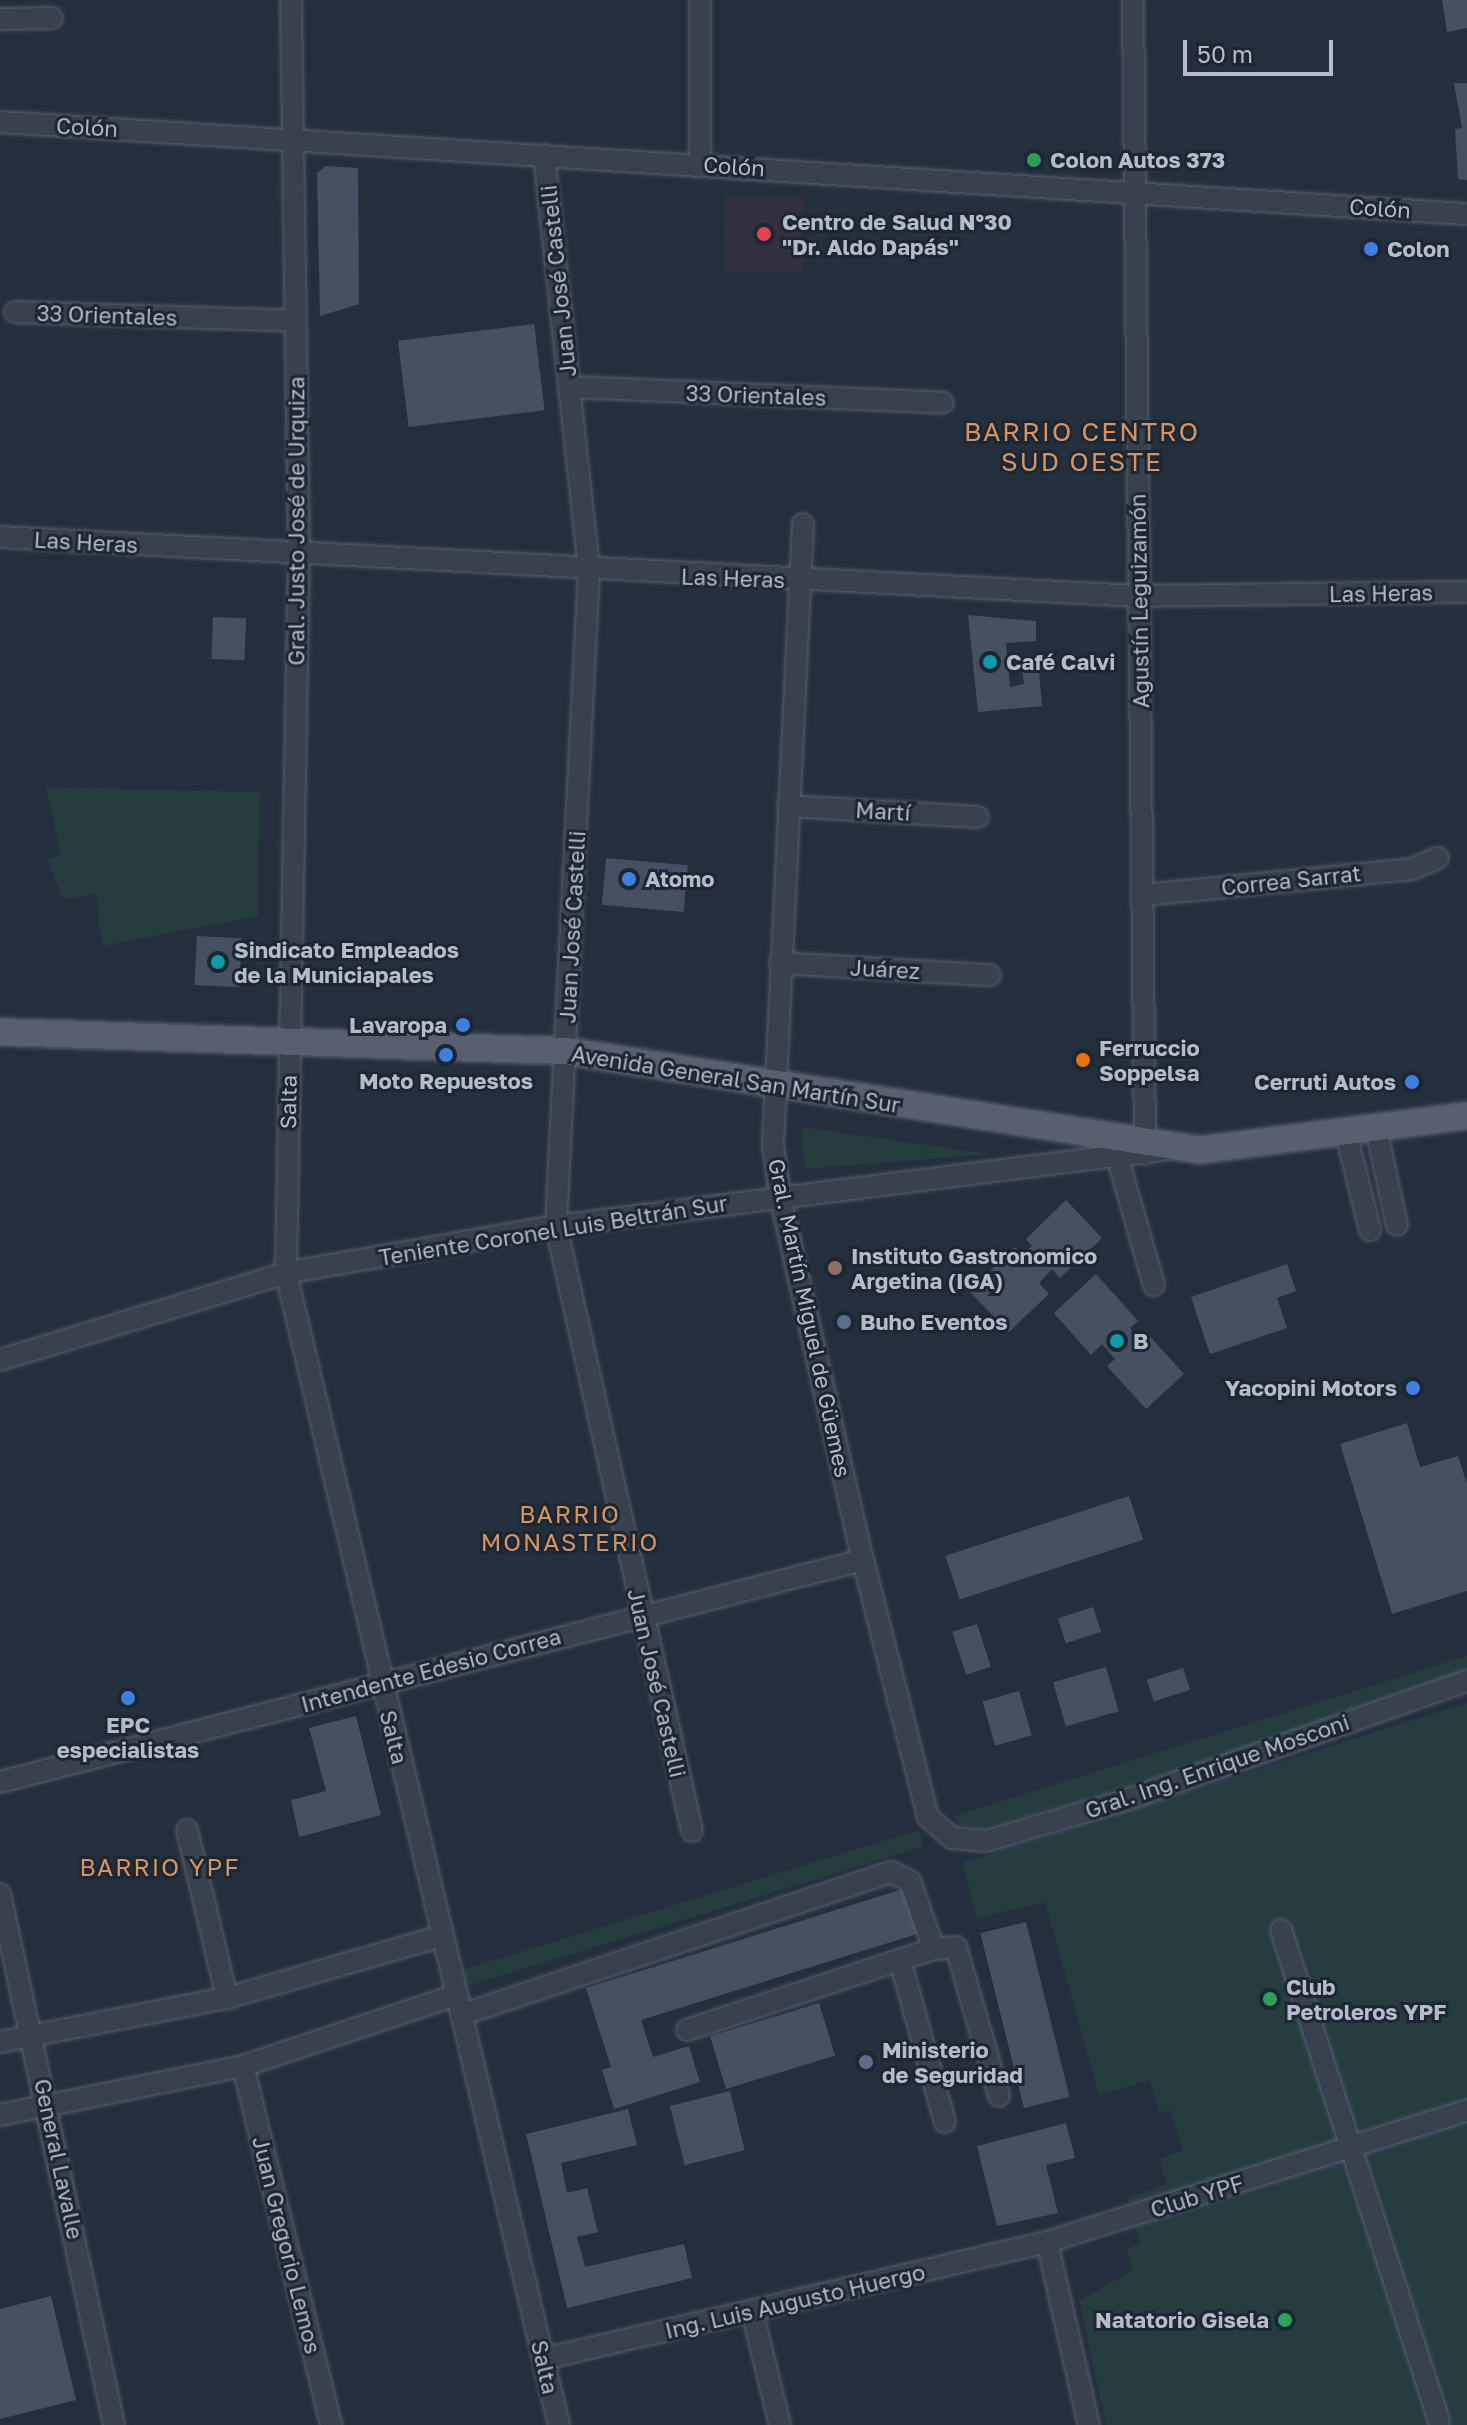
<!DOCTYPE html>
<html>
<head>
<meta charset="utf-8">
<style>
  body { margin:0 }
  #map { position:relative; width:1467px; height:2425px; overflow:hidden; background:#242f3e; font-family:"Golos Text",sans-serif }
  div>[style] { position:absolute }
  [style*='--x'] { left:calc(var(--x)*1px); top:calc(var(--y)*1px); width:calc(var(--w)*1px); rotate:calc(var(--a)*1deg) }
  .medical>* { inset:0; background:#32303f; transform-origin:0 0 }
  .green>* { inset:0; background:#263c3f; transform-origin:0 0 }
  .building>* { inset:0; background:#455162; transform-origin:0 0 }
  .roads { filter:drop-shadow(0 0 2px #565f6c) drop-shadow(0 0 2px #565f6c) }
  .minor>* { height:20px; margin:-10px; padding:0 10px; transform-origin:10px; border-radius:10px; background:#38414e }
  .major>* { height:26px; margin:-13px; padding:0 13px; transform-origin:13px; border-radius:13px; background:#56606e }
  .dots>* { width:22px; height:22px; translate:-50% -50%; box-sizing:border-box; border:4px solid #1d2633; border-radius:50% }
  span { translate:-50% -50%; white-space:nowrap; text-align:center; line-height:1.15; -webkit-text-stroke:6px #1d2633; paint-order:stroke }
  .street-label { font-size:22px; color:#b4bcc9 }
  .poi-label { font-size:22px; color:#b4bcc9; font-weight:700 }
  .left { translate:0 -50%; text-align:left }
  .right { translate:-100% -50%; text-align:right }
  .neighbourhood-label { font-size:24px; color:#d59563; letter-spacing:2px }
  .quarter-label { font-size:26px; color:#d59563; letter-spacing:2px }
  .scale { position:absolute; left:1183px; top:40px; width:150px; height:36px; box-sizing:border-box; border:4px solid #b4bcc9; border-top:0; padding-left:10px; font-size:24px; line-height:28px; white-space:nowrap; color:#b4bcc9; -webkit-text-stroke:6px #1d2633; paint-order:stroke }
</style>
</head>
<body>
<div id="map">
  <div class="medical">
    <i style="left:725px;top:196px;width:79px;height:76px;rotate:1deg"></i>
  </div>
  <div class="green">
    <i style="clip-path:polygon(46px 787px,260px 792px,258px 916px,102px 946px,96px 894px,63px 899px,47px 859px,61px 855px)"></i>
    <i style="clip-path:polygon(801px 1127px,991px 1154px,805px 1169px)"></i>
    <i style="clip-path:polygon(1467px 1656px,1467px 1674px,1142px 1782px,977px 1830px,962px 1826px,954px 1816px)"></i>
    <i style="clip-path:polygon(1467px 1703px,1467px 2425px,1106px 2425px,1079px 2301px,1133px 2270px,1127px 2249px,1140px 2244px,1127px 2198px,1166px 2184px,1160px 2159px,1183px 2150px,1170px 2110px,1159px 2113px,1150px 2080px,1099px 2095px,1045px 1902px,977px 1918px,963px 1863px)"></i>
    <i style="left:919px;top:1830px;width:17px;height:477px;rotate:73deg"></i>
  </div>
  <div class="building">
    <i style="clip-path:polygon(1442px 0,1467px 0,1467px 28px,1447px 32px)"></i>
    <i style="clip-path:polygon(1454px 83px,1467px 83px,1467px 180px,1458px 179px,1455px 129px,1462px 128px)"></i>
    <i style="clip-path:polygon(326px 166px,358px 168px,359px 304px,320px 316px,317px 173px)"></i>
    <i style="left:534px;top:324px;width:87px;height:137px;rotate:83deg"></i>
    <i style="clip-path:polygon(968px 615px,1036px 621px,1036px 641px,1006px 643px,1010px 687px,1024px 684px,1021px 664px,1038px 660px,1042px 706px,978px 712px)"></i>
    <i style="left:213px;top:617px;width:33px;height:42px;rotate:2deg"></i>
    <i style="left:606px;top:858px;width:82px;height:47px;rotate:5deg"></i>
    <i style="left:197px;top:936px;width:45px;height:49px;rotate:3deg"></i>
    <i style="clip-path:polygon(1066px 1200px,1102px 1238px,1060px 1278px,1052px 1269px,1039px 1283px,1049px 1294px,1009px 1332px,969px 1291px,1015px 1247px,1022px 1255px,1032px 1246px,1026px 1239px)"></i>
    <i style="clip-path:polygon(1287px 1264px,1296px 1291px,1277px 1298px,1287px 1328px,1210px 1354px,1191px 1297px)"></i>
    <i style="clip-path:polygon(1096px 1274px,1138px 1321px,1130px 1328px,1139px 1338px,1146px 1332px,1184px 1374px,1146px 1409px,1107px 1366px,1115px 1359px,1102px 1344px,1091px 1355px,1054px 1313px)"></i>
    <i style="clip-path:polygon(1407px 1423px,1420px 1467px,1458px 1456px,1467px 1484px,1467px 1591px,1392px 1614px,1340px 1444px)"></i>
    <i style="left:1129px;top:1496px;width:46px;height:193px;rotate:72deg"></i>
    <i style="left:1093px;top:1607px;width:26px;height:37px;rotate:72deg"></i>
    <i style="left:977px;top:1624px;width:45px;height:26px;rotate:72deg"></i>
    <i style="left:1106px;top:1667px;width:46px;height:55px;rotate:74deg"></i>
    <i style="left:1183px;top:1668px;width:23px;height:38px;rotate:72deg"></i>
    <i style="left:1019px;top:1691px;width:46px;height:38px;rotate:74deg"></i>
    <i style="clip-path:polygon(356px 1716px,381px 1815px,299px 1837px,291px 1800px,326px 1791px,309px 1728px)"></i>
    <i style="clip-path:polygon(903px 1889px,917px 1934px,641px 2020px,653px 2057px,689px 2046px,700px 2082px,614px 2109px,602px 2070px,611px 2067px,586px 1988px)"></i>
    <i style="left:1026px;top:1922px;width:180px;height:47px;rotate:76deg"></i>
    <i style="left:819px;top:2003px;width:55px;height:114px;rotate:73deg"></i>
    <i style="left:730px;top:2091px;width:61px;height:62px;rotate:76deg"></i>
    <i style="clip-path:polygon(628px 2109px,637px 2145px,561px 2163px,567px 2193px,587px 2188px,598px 2232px,577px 2237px,585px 2267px,684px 2244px,692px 2278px,567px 2308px,526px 2134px)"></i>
    <i style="clip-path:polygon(1066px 2123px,1075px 2158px,1046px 2165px,1058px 2213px,997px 2226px,977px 2146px)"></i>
    <i style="clip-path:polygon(51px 2296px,76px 2400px,0 2419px,0 2309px)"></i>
  </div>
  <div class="roads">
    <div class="minor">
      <i style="--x:291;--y:0;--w:554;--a:89.17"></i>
      <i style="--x:299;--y:554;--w:719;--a:91.04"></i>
      <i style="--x:286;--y:1273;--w:1184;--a:76.67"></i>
      <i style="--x:700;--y:0;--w:163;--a:90"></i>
      <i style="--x:1133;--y:0;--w:1154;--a:89.4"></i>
      <i style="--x:0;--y:19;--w:52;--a:-1.1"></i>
      <i style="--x:0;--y:122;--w:1470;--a:3.59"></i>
      <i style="--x:544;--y:155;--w:416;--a:83.8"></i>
      <i style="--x:589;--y:569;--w:658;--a:92.88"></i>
      <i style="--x:556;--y:1226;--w:620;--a:77.33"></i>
      <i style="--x:15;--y:312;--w:280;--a:1.8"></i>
      <i style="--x:569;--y:387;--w:374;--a:2.4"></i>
      <i style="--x:803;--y:524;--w:622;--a:92.77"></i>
      <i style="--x:773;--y:1145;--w:51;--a:82.2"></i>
      <i style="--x:780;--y:1196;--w:373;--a:77.2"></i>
      <i style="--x:863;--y:1560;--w:265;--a:75.8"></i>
      <i style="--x:928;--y:1817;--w:32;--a:41"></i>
      <i style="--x:952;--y:1838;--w:34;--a:5"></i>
      <i style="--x:986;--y:1841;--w:152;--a:-16.4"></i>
      <i style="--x:1132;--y:1798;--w:355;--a:-19.3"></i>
      <i style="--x:0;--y:537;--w:1141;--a:2.97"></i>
      <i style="--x:1139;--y:596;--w:328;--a:-0.7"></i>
      <i style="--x:788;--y:806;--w:190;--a:3.3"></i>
      <i style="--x:1143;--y:895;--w:270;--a:-5.5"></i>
      <i style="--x:1412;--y:869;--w:28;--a:-23"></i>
      <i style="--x:780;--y:963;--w:210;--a:3.3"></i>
      <i style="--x:1376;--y:1128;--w:99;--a:77.8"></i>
      <i style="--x:1346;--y:1133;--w:100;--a:76.1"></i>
      <i style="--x:1118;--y:1159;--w:131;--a:74.1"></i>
      <i style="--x:0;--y:1360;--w:299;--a:-16.9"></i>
      <i style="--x:286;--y:1273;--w:274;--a:-9.9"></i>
      <i style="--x:556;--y:1226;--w:619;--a:-7.15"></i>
      <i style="--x:0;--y:1782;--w:891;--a:-14.43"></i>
      <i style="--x:187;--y:1830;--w:173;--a:76.6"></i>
      <i style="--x:0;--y:1894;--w:543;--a:77.88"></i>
      <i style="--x:1281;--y:1930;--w:516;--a:72.16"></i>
      <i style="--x:900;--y:1960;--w:168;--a:74.5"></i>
      <i style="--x:461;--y:2015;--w:453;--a:-18.4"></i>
      <i style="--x:891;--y:1872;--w:21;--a:25"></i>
      <i style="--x:910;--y:1881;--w:72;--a:70.6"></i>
      <i style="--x:687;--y:2030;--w:260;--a:-18.2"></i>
      <i style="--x:934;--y:1949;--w:22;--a:-5"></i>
      <i style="--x:956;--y:1947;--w:155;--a:73.9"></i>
      <i style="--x:0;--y:2042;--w:231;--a:-11"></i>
      <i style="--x:227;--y:1998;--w:224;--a:-16.1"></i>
      <i style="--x:243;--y:2066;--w:370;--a:76.2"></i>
      <i style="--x:0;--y:2115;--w:248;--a:-11.4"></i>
      <i style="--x:243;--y:2066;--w:225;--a:-18.4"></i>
      <i style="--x:1047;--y:2242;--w:188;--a:77.1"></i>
      <i style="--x:752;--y:2311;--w:117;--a:76.2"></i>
      <i style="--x:543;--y:2359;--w:517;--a:-13.07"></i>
      <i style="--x:1047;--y:2242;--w:440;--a:-17.4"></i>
    </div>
    <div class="major">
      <i style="--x:0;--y:1032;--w:566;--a:1.92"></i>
      <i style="--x:566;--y:1051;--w:642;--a:8.88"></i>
      <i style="--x:1200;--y:1150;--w:269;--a:-7.3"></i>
    </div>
  </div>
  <div class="dots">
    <i style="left:1034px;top:160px;background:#2e9e5b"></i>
    <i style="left:764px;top:234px;background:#e0444e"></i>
    <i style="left:1371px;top:249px;background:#3f7fe0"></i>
    <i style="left:990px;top:662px;background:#0f9aa8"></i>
    <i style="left:629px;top:879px;background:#3f7fe0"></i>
    <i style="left:218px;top:962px;background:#0f9aa8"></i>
    <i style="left:463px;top:1025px;background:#3f7fe0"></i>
    <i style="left:446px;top:1055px;background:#3f7fe0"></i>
    <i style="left:1083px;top:1060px;background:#e8710a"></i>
    <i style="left:1412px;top:1082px;background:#3f7fe0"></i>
    <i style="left:835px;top:1268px;background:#8d6e63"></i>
    <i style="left:844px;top:1322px;background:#5c6f8a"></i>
    <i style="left:1117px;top:1341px;background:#0f9aa8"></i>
    <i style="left:1413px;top:1388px;background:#3f7fe0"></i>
    <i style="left:128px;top:1698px;background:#3f7fe0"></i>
    <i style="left:1270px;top:1999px;background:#2e9e5b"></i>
    <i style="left:866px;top:2062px;background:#5c6f8a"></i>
    <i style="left:1285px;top:2320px;background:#2e9e5b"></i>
  </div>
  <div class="street-label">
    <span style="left:87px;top:127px;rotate:3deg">Colón</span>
    <span style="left:734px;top:166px;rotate:4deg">Colón</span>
    <span style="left:1380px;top:208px;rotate:4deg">Colón</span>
    <span style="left:558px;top:281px;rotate:-96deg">Juan José Castelli</span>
    <span style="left:107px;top:315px;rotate:2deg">33 Orientales</span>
    <span style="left:756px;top:395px;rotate:2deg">33 Orientales</span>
    <span style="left:296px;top:521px;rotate:-90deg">Gral. Justo José de Urquiza</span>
    <span style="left:86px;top:542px;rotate:3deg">Las Heras</span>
    <span style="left:733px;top:578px;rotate:2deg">Las Heras</span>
    <span style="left:1381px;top:593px;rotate:-1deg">Las Heras</span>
    <span style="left:1139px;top:601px;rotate:-91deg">Agustín Leguizamón</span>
    <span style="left:883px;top:811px;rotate:3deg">Martí</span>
    <span style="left:1291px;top:880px;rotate:-6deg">Correa Sarrat</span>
    <span style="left:572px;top:927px;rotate:-87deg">Juan José Castelli</span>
    <span style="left:885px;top:969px;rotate:3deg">Juárez</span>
    <span style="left:736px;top:1079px;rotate:9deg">Avenida General San Martín Sur</span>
    <span style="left:288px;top:1102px;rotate:-89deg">Salta</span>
    <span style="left:553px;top:1230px;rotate:-9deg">Teniente Coronel Luis Beltrán Sur</span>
    <span style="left:810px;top:1318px;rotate:78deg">Gral. Martín Miguel de Güemes</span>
    <span style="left:431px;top:1670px;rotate:-15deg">Intendente Edesio Correa</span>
    <span style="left:657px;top:1683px;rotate:77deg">Juan José Castelli</span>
    <span style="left:394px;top:1737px;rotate:76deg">Salta</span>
    <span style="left:1217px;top:1766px;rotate:-19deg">Gral. Ing. Enrique Mosconi</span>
    <span style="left:59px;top:2159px;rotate:78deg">General Lavalle</span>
    <span style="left:1197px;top:2196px;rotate:-17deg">Club YPF</span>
    <span style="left:287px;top:2245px;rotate:76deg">Juan Gregorio Lemos</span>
    <span style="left:795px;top:2301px;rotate:-13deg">Ing. Luis Augusto Huergo</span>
    <span style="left:545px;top:2367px;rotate:77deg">Salta</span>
  </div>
  <div class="poi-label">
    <span class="left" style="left:1050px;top:160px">Colon Autos 373</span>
    <span class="left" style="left:782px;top:234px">Centro de Salud N°30<br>"Dr. Aldo Dapás"</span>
    <span class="left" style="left:1387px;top:249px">Colon</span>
    <span class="left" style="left:1006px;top:662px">Café Calvi</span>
    <span class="left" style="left:645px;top:879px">Atomo</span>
    <span class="left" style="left:234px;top:962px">Sindicato Empleados<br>de la Municiapales</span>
    <span class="right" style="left:447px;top:1025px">Lavaropa</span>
    <span class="left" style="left:1099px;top:1060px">Ferruccio<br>Soppelsa</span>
    <span style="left:446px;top:1081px">Moto Repuestos</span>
    <span class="right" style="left:1396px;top:1082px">Cerruti Autos</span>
    <span class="left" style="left:851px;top:1268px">Instituto Gastronomico<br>Argetina (IGA)</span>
    <span class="left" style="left:860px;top:1322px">Buho Eventos</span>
    <span class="left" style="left:1133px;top:1341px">B</span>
    <span class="right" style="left:1397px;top:1388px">Yacopini Motors</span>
    <span style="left:128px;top:1737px">EPC<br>especialistas</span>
    <span class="left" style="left:1286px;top:1999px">Club<br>Petroleros YPF</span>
    <span class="left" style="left:882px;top:2062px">Ministerio<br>de Seguridad</span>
    <span class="right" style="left:1269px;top:2320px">Natatorio Gisela</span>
  </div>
  <div class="neighbourhood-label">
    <span style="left:570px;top:1528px">BARRIO<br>MONASTERIO</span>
    <span style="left:160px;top:1867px">BARRIO YPF</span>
  </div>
  <div class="quarter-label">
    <span style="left:1082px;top:447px">BARRIO CENTRO<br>SUD OESTE</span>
  </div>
  <div class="scale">50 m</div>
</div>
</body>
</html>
